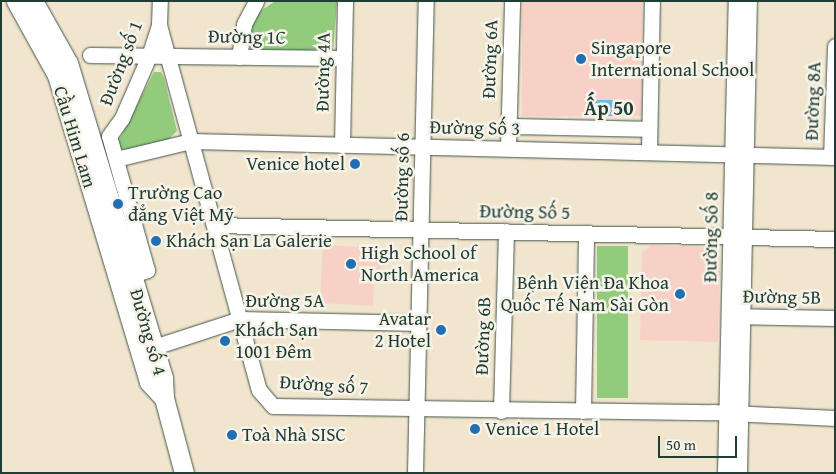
<!DOCTYPE html>
<html>
<head>
<meta charset="utf-8">
<style>
  body { margin:0 }
  #map { position:relative; width:836px; height:474px; overflow:hidden; background:#f2e5cd; font-family:"Gentium Book Plus",serif }
  div>[style] { position:absolute }
  [style*='--x'] { left:calc(var(--x)*1px); top:calc(var(--y)*1px); width:calc(var(--w)*1px); rotate:calc(var(--a)*1deg) }
  .built>* { inset:0; background:#f7d1c6; transform-origin:0 0 }
  .green>* { inset:0; background:#93cb7d; transform-origin:0 0 }
  .water>* { inset:0; background:#6bbce6; transform-origin:0 0 }
  .roads { filter:drop-shadow(0 0 1px #3f564b) drop-shadow(0 0 1px #3f564b) }
  .minor>* { height:15px; margin:-7.5px; padding:0 7.5px; transform-origin:7.5px; border-radius:7.5px; background:#fff }
  .major>* { height:19px; margin:-9.5px; padding:0 9.5px; transform-origin:9.5px; border-radius:9.5px; background:#fff }
  .dots>* { width:14px; height:14px; translate:-50% -50%; box-sizing:border-box; border:2px solid #f7f3e8; border-radius:50% }
  span { translate:-50% -50%; white-space:nowrap; text-align:center; line-height:1.15; -webkit-text-stroke:5px #f7f3e8; paint-order:stroke }
  .street-label { font-size:19px; color:#1f3d34 }
  .poi-label { font-size:19px; color:#1f3d34 }
  .left { translate:0 -50%; text-align:left }
  .right { translate:-100% -50%; text-align:right }
  .neighbourhood-label { font-size:20px; color:#1f3d34; font-weight:700 }
  .frame { position:absolute; inset:0; border:2px solid #1f3d34; pointer-events:none }
  .scale { position:absolute; left:658px; top:436px; width:79px; height:22px; box-sizing:border-box; border:2px solid #1f3d34; border-top:0; padding-left:6px; font-size:15px; line-height:18px; white-space:nowrap; color:#1f3d34; -webkit-text-stroke:4px #f7f3e8; paint-order:stroke }
</style>
</head>
<body>
<div id="map">
  <div class="built">
    <i style="left:522px;top:1px;width:120px;height:115px"></i>
    <i style="clip-path:polygon(323px 245px,381px 248px,380px 281px,374px 281px,373px 306px,320px 303px)"></i>
    <i style="clip-path:polygon(651px 245px,711px 247px,720px 256px,718px 342px,640px 340px,642px 253px)"></i>
  </div>
  <div class="green">
    <i style="clip-path:polygon(275px 1px,337px 1px,333px 52px,252px 51px,247px 41px,252px 25px,258px 13px)"></i>
    <i style="clip-path:polygon(154px 72px,161px 72px,164px 78px,177px 131px,166px 142px,126px 150px,120px 148px,119px 140px)"></i>
    <i style="left:597px;top:246px;width:31px;height:152px"></i>
  </div>
  <div class="water">
    <i style="left:595px;top:100px;width:28px;height:16px"></i>
  </div>
  <div class="roads">
    <div class="minor">
      <i style="--x:159;--y:25;--w:378;--a:74.7"></i>
      <i style="--x:259;--y:390;--w:21;--a:49"></i>
      <i style="--x:273;--y:406;--w:439;--a:0.8"></i>
      <i style="--x:712;--y:412;--w:123;--a:2.8"></i>
      <i style="--x:90;--y:55;--w:254;--a:0.7"></i>
      <i style="--x:239;--y:57;--w:33;--a:-81"></i>
      <i style="--x:244;--y:24;--w:26;--a:-62"></i>
      <i style="--x:508;--y:126;--w:141;--a:1.2"></i>
      <i style="--x:342;--y:145;--w:144;--a:-88.8"></i>
      <i style="--x:508;--y:148;--w:147;--a:-88.4"></i>
      <i style="--x:649;--y:152;--w:151;--a:-88.9"></i>
      <i style="--x:831;--y:157;--w:111;--a:-87.9"></i>
      <i style="--x:116;--y:159;--w:77;--a:-13.5"></i>
      <i style="--x:191;--y:141;--w:644;--a:1.42"></i>
      <i style="--x:214;--y:225;--w:621;--a:1.29"></i>
      <i style="--x:132;--y:275;--w:16;--a:-18"></i>
      <i style="--x:147;--y:270;--w:139;--a:-105.8"></i>
      <i style="--x:109;--y:136;--w:22;--a:-54"></i>
      <i style="--x:122;--y:118;--w:68;--a:-66.5"></i>
      <i style="--x:149;--y:56;--w:33;--a:-72"></i>
      <i style="--x:159;--y:25;--w:24;--a:-88"></i>
      <i style="--x:734;--y:316;--w:101;--a:1.1"></i>
      <i style="--x:154;--y:347;--w:90;--a:-18"></i>
      <i style="--x:240;--y:319;--w:179;--a:1.3"></i>
      <i style="--x:501;--y:411;--w:180;--a:-88.4"></i>
      <i style="--x:583;--y:411;--w:178;--a:-89"></i>
      <i style="--x:415;--y:473;--w:472;--a:-88.7"></i>
      <i style="--x:725;--y:473;--w:472;--a:-88.7"></i>
      <i style="--x:739;--y:473;--w:472;--a:-88.8"></i>
    </div>
    <div class="major">
      <i style="--x:16;--y:1;--w:85;--a:61"></i>
      <i style="--x:57;--y:75;--w:320;--a:73.3"></i>
      <i style="--x:149;--y:382;--w:22;--a:47"></i>
      <i style="--x:33;--y:1;--w:71;--a:60.6"></i>
      <i style="--x:68;--y:63;--w:329;--a:73.2"></i>
      <i style="--x:163;--y:378;--w:20;--a:87"></i>
      <i style="--x:164;--y:398;--w:78;--a:75.1"></i>
    </div>
  </div>
  <div class="dots">
    <i style="left:581px;top:59px;background:#1f6fb2"></i>
    <i style="left:355px;top:164px;background:#1f6fb2"></i>
    <i style="left:118px;top:204px;background:#1f6fb2"></i>
    <i style="left:156px;top:241px;background:#1f6fb2"></i>
    <i style="left:351px;top:264px;background:#1f6fb2"></i>
    <i style="left:680px;top:294px;background:#1f6fb2"></i>
    <i style="left:441px;top:330px;background:#1f6fb2"></i>
    <i style="left:225px;top:341px;background:#1f6fb2"></i>
    <i style="left:475px;top:429px;background:#1f6fb2"></i>
    <i style="left:232px;top:435px;background:#1f6fb2"></i>
  </div>
  <div class="street-label">
    <span style="left:247px;top:37px;rotate:1deg">Đường 1C</span>
    <span style="left:490px;top:59px;rotate:-88deg">Đường 6A</span>
    <span style="left:121px;top:63px;rotate:-69deg">Đường số 1</span>
    <span style="left:323px;top:72px;rotate:-89deg">Đường 4A</span>
    <span style="left:813px;top:101px;rotate:-88deg">Đường 8A</span>
    <span style="left:475px;top:128px;rotate:1deg">Đường Số 3</span>
    <span style="left:75px;top:137px;rotate:73deg">Cầu Him Lam</span>
    <span style="left:402px;top:177px;rotate:-89deg">Đường số 6</span>
    <span style="left:525px;top:212px;rotate:1deg">Đường Số 5</span>
    <span style="left:711px;top:237px;rotate:-89deg">Đường Số 8</span>
    <span style="left:782px;top:297px;rotate:1deg">Đường 5B</span>
    <span style="left:285px;top:301px">Đường 5A</span>
    <span style="left:148px;top:332px;rotate:74deg">Đường số 4</span>
    <span style="left:483px;top:336px;rotate:-88deg">Đường 6B</span>
    <span style="left:324px;top:385px;rotate:4deg">Đường số 7</span>
  </div>
  <div class="poi-label">
    <span class="left" style="left:591px;top:59px">Singapore<br>International School</span>
    <span class="right" style="left:345px;top:164px">Venice hotel</span>
    <span class="left" style="left:128px;top:204px">Trường Cao<br>đẳng Việt Mỹ</span>
    <span class="left" style="left:166px;top:241px">Khách Sạn La Galerie</span>
    <span class="left" style="left:361px;top:264px">High School of<br>North America</span>
    <span class="right" style="left:669px;top:294px">Bệnh Viện Đa Khoa<br>Quốc Tế Nam Sài Gòn</span>
    <span class="right" style="left:431px;top:330px">Avatar<br>2 Hotel</span>
    <span class="left" style="left:235px;top:341px">Khách Sạn<br>1001 Đêm</span>
    <span class="left" style="left:485px;top:429px">Venice 1 Hotel</span>
    <span class="left" style="left:242px;top:435px">Toà Nhà SISC</span>
  </div>
  <div class="neighbourhood-label">
    <span style="left:609px;top:107px">Ấp 50</span>
  </div>
  <div class="frame"></div>
  <div class="scale">50 m</div>
</div>
</body>
</html>
